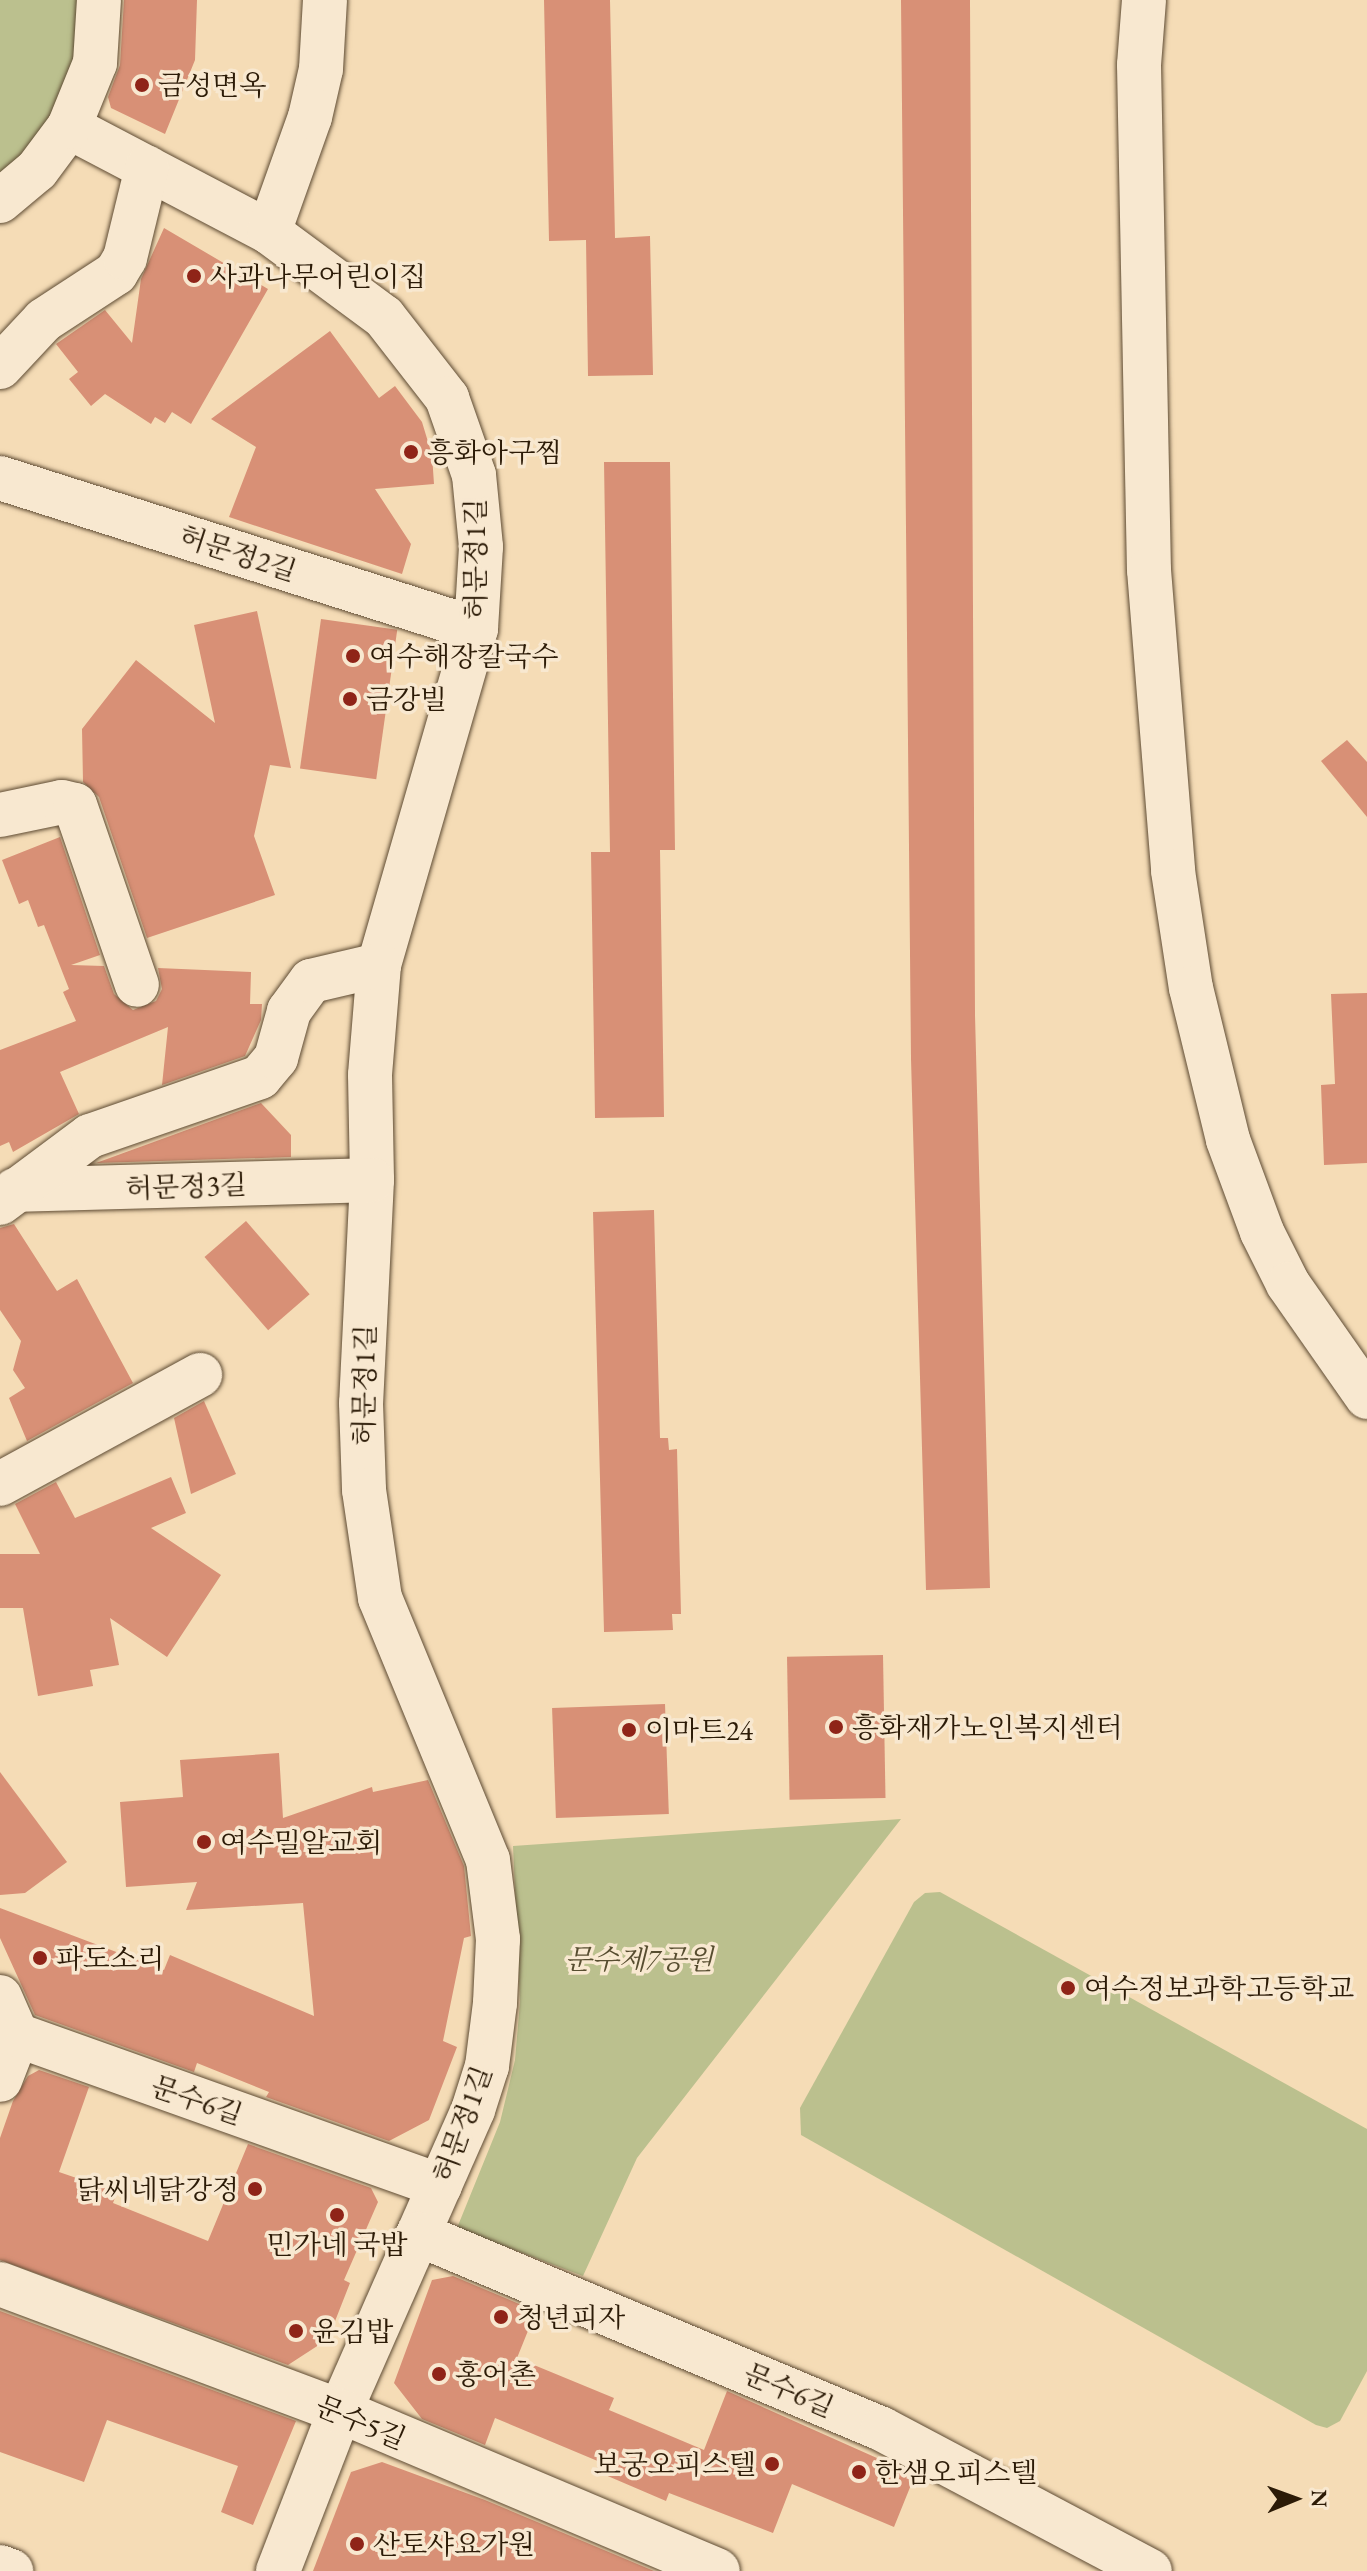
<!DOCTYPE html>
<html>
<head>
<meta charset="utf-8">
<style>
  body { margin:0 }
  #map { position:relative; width:1367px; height:2571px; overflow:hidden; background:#f5dcb6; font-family:"EB Garamond","Noto Serif KR",serif }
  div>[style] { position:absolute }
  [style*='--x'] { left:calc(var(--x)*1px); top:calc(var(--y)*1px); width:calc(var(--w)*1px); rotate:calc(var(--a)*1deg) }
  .green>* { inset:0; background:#bbc08e }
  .building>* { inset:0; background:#d89076; transform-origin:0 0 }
  .roads { filter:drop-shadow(0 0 2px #5e4b33) drop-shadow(0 0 2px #5e4b33) }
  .minor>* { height:44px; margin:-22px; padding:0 22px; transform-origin:22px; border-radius:22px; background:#f8e8d0 }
  .dots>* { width:22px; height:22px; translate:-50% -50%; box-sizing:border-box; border:4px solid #f8e8d0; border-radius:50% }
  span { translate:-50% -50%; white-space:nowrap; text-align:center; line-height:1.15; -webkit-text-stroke:7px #f8e8d0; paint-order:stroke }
  .poi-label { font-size:28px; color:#2c1b07 }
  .left { translate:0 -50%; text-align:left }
  .right { translate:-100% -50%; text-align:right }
  .street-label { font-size:28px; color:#2c1b07 }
  .park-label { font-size:28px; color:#574d30; font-style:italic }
  .north { position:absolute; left:1255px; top:2459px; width:80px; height:80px; -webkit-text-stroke:6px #f8e8d0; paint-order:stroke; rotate:89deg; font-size:22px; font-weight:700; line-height:32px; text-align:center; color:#2c1b07 }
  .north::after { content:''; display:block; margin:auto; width:28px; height:36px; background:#2c1b07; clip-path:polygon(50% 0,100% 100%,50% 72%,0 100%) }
</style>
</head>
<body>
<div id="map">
  <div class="green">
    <i style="clip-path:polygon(0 0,93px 0,89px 58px,0 193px)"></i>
    <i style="clip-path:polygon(901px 1819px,637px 2158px,583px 2276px,457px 2228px,500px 2122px,515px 2060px,520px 2002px,513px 1846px)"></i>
    <i style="clip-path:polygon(940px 1892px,1367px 2129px,1367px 2371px,1340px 2421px,1327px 2428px,1316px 2425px,801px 2135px,800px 2108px,914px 1902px,925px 1893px)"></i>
  </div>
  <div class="building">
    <i style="clip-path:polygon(124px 0,197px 0,195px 60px,165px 134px,111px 108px,108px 97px,120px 65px)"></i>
    <i style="clip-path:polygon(544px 0,610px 0,615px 238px,650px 236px,653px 375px,588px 376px,586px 240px,549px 241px)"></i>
    <i style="clip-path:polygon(901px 0,970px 0,975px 1015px,990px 1588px,926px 1590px,911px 1059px)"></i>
    <i style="clip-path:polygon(164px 228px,268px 289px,191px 424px,172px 412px,165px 423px,155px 417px,151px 424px,105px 394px,91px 406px,69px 379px,78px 372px,56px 344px,105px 310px,132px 343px,141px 279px)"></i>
    <i style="clip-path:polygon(330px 331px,379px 398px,395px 386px,422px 422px,432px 455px,434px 484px,375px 489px,411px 544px,402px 574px,229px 517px,256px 447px,211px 419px)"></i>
    <i style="clip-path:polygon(604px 462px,670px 462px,675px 850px,660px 850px,664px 1117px,595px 1118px,591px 852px,610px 852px)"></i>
    <i style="clip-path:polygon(257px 611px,291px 768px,270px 765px,254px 836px,275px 895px,147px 938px,99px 797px,83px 782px,82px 729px,136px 660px,215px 723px,194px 625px)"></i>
    <i style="left:321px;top:619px;width:77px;height:151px;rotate:8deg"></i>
    <i style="clip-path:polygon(1347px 740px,1367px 762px,1367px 817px,1321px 761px)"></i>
    <i style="clip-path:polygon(60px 837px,100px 955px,71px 965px,104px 966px,114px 994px,133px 1010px,156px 1001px,162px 989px,158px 968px,251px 972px,250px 1004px,262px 1004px,261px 1020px,245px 1056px,162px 1085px,168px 1027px,60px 1072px,79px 1114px,13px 1152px,9px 1142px,0 1146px,0 1050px,76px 1021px,63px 992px,69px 989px,44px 925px,38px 927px,28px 900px,19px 904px,2px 860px)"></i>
    <i style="clip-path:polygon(1367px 993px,1367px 1163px,1324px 1165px,1321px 1085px,1335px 1084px,1331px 994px)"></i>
    <i style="clip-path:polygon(261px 1103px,291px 1135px,291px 1157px,96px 1163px)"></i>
    <i style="clip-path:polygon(654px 1210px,660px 1438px,668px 1438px,669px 1450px,677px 1449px,681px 1614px,672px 1614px,673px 1630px,604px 1632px,593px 1212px)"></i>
    <i style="left:246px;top:1221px;width:97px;height:55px;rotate:49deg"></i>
    <i style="clip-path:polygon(14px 1224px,57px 1291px,77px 1279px,133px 1383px,27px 1441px,9px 1398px,25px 1388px,13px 1370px,21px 1341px,0 1310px,0 1228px)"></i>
    <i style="clip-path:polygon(204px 1401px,236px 1474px,191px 1494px,174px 1418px)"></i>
    <i style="clip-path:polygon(171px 1477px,186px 1513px,151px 1528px,221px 1575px,167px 1657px,110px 1618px,119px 1665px,90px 1670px,93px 1686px,38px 1696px,23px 1608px,0 1608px,0 1554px,40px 1554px,15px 1504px,56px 1482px,75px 1518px)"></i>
    <i style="left:883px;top:1655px;width:143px;height:96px;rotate:89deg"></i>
    <i style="left:665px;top:1704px;width:110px;height:113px;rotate:88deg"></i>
    <i style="clip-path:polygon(279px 1753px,283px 1818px,372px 1787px,373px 1792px,428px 1780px,464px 1866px,471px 1936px,464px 1938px,443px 2041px,457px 2047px,429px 2120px,389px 2141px,266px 2097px,269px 2092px,197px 2063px,194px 2072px,35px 2015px,0 1938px,0 1908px,164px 1970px,170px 1955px,314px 2016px,303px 1903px,186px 1910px,197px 1882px,126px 1887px,120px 1802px,183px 1797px,180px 1760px)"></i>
    <i style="clip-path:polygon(0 1772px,67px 1862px,25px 1893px,0 1895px)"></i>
    <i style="clip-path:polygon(39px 2070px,89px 2087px,59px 2172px,117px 2192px,113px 2203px,208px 2241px,248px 2144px,371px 2188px,378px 2202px,344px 2280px,350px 2283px,328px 2339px,288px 2365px,0 2260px,0 2138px,13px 2101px,28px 2076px)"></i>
    <i style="clip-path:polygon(453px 2276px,536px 2311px,517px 2358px,614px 2398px,609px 2410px,704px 2450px,727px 2391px,915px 2475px,894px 2527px,792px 2484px,773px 2533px,669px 2493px,666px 2501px,596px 2471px,600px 2462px,495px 2418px,485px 2445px,422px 2419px,394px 2383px,432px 2280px)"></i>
    <i style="clip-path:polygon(0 2311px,296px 2421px,253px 2525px,221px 2512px,238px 2466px,107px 2420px,84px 2482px,0 2452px)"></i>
    <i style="clip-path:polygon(382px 2462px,485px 2500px,654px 2571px,313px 2571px,351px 2472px)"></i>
  </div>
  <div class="roads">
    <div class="minor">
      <i style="--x:1144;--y:0;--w:65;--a:94.4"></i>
      <i style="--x:1139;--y:65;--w:505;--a:88.87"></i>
      <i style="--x:1149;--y:570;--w:302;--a:85.4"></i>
      <i style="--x:1173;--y:871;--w:118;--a:81.3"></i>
      <i style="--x:1191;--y:988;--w:156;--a:76.3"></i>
      <i style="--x:1228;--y:1140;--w:98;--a:69.7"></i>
      <i style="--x:1262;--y:1232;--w:58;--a:63.4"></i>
      <i style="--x:1288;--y:1284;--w:138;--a:55"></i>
      <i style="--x:69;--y:127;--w:226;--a:27.7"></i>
      <i style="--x:269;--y:232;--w:143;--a:36.5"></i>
      <i style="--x:384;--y:317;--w:103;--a:52.1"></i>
      <i style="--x:447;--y:398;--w:82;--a:70.7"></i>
      <i style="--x:474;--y:475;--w:72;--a:84.4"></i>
      <i style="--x:481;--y:547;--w:82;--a:93.5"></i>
      <i style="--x:476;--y:629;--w:350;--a:106.1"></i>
      <i style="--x:379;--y:965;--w:110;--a:94.7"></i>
      <i style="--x:370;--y:1075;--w:105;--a:88.9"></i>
      <i style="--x:372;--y:1180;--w:223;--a:92.8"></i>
      <i style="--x:361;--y:1403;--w:87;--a:88"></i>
      <i style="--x:364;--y:1490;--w:109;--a:81.6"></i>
      <i style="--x:380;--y:1598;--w:283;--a:67.6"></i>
      <i style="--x:488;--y:1860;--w:80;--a:82.8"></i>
      <i style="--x:498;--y:1939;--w:64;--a:92.7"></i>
      <i style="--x:495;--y:2003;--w:64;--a:97.2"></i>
      <i style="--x:487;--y:2066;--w:46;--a:107.7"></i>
      <i style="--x:473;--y:2110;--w:329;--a:113.8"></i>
      <i style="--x:340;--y:2411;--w:172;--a:111.2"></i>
      <i style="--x:0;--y:201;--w:48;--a:-40"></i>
      <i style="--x:37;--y:170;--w:54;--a:-53.3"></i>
      <i style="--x:69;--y:127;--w:69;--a:-67.9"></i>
      <i style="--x:95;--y:63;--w:63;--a:-86.4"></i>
      <i style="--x:269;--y:232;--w:122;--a:-70.4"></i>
      <i style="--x:310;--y:117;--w:49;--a:-77.1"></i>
      <i style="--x:321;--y:69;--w:69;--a:-86.7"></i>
      <i style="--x:0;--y:367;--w:64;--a:-46.9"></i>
      <i style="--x:44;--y:320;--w:86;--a:-33.1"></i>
      <i style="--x:116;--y:273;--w:17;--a:-59"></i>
      <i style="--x:125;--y:258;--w:93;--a:-76.3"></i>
      <i style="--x:0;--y:478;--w:499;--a:17.6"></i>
      <i style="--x:0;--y:815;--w:63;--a:-11.8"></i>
      <i style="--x:62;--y:802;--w:13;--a:13"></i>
      <i style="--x:75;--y:805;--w:190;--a:71"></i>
      <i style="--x:15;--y:1190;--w:357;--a:-1.6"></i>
      <i style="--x:0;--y:1203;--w:112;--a:-36.7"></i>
      <i style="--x:90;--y:1136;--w:180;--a:-19.1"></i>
      <i style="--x:260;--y:1077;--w:25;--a:-50"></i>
      <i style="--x:276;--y:1058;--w:49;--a:-74.5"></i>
      <i style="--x:289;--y:1011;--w:37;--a:-54"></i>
      <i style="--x:311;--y:981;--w:70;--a:-13.2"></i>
      <i style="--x:0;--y:1484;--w:228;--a:-28.6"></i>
      <i style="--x:0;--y:1997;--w:43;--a:66.4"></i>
      <i style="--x:17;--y:2036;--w:47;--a:111.1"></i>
      <i style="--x:0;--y:2029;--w:467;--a:19.6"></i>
      <i style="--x:418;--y:2234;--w:503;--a:22.8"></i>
      <i style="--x:882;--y:2429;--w:303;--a:27.9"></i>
      <i style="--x:0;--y:2284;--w:363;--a:20.5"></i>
      <i style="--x:340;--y:2411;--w:410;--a:22.9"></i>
      <i style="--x:0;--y:2567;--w:12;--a:20"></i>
    </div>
  </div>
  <div class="dots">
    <i style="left:142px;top:85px;background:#8f2418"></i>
    <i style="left:194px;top:276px;background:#8f2418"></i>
    <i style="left:411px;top:452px;background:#8f2418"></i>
    <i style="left:353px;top:656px;background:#8f2418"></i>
    <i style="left:350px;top:699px;background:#8f2418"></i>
    <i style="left:836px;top:1727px;background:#8f2418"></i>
    <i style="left:629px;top:1730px;background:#8f2418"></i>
    <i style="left:204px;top:1842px;background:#8f2418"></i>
    <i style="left:40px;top:1958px;background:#8f2418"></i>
    <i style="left:1068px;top:1988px;background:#8f2418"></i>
    <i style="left:255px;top:2189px;background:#8f2418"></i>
    <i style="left:337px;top:2215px;background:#8f2418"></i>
    <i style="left:501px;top:2317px;background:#8f2418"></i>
    <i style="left:296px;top:2331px;background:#8f2418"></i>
    <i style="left:439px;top:2374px;background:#8f2418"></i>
    <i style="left:772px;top:2464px;background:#8f2418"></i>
    <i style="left:859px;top:2472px;background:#8f2418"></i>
    <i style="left:357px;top:2544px;background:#8f2418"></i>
  </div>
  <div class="poi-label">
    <span class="left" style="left:158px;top:85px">금성면옥</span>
    <span class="left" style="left:210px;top:276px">사과나무어린이집</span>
    <span class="left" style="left:427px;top:452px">흥화아구찜</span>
    <span class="left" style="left:369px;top:656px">여수해장칼국수</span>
    <span class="left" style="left:366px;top:699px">금강빌</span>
    <span class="left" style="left:852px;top:1727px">흥화재가노인복지센터</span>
    <span class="left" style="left:645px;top:1730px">이마트24</span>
    <span class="left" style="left:220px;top:1842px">여수밀알교회</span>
    <span class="left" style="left:56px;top:1958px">파도소리</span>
    <span class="left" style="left:1084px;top:1988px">여수정보과학고등학교</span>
    <span class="right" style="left:239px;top:2189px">닭씨네닭강정</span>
    <span style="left:337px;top:2244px">민가네 국밥</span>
    <span class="left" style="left:517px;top:2317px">청년피자</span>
    <span class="left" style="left:312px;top:2331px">윤김밥</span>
    <span class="left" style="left:455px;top:2374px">홍어촌</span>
    <span class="right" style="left:756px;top:2464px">보궁오피스텔</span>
    <span class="left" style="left:875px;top:2472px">한샘오피스텔</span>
    <span class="left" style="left:373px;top:2544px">산토샤요가원</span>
  </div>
  <div class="street-label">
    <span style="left:238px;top:553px;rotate:18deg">허문정2길</span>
    <span style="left:475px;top:559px;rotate:-90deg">허문정1길</span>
    <span style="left:186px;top:1186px;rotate:-2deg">허문정3길</span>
    <span style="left:364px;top:1385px;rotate:-89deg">허문정1길</span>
    <span style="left:197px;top:2100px;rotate:19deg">문수6길</span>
    <span style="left:462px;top:2124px;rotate:-70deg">허문정1길</span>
    <span style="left:789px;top:2390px;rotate:23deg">문수6길</span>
    <span style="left:361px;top:2422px;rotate:23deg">문수5길</span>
  </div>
  <div class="park-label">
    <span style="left:639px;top:1959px">문수제7공원</span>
  </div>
  <div class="north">N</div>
</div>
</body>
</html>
